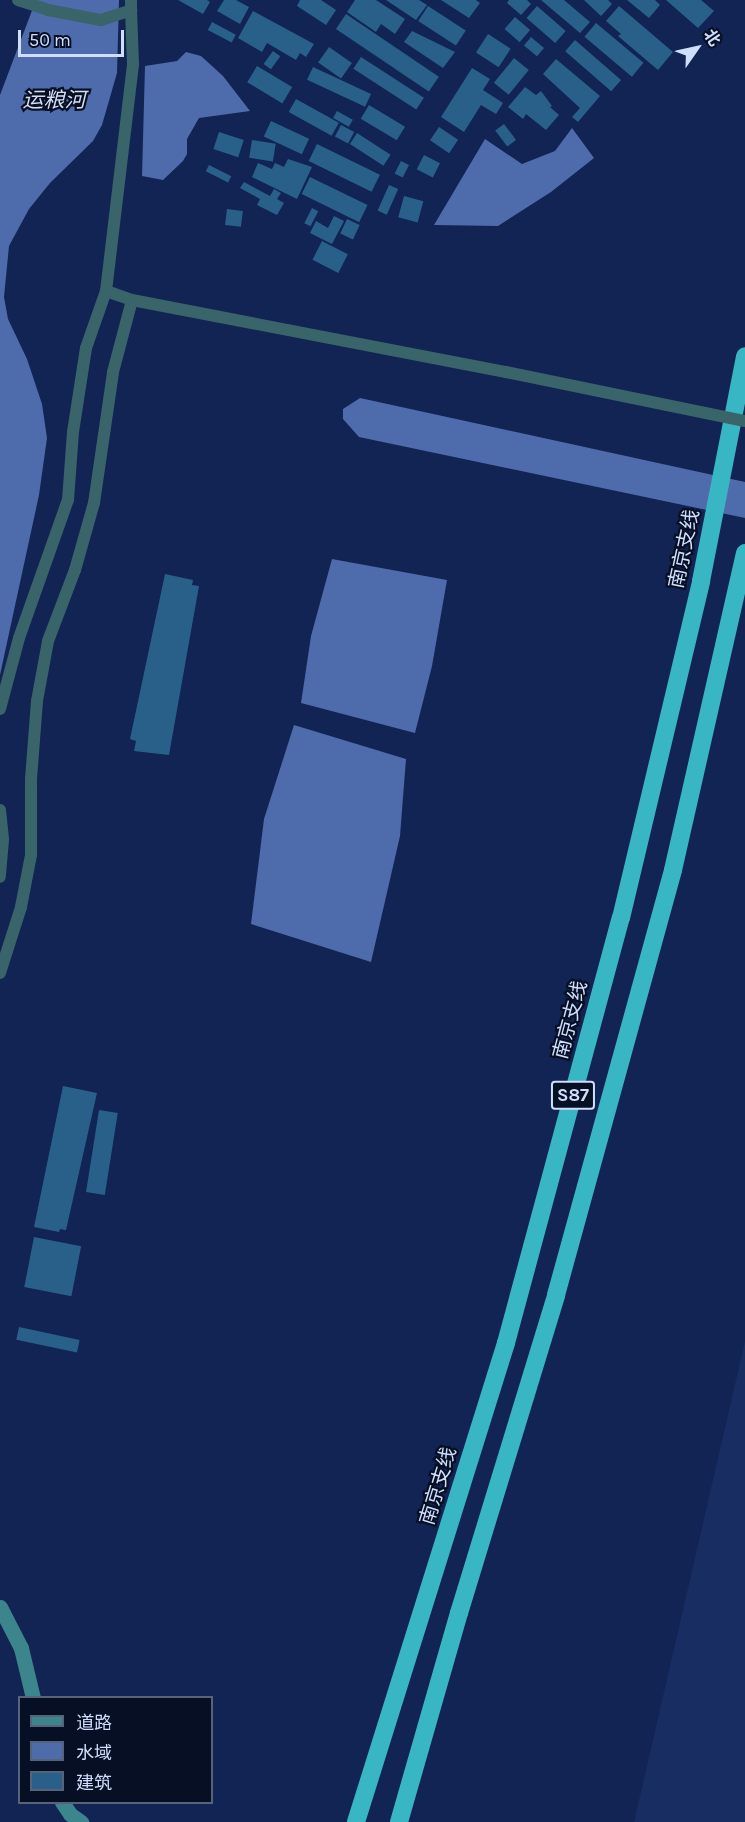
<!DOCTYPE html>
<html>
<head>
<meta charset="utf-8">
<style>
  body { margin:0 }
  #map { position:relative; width:745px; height:1822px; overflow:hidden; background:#112453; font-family:Karla,"Noto Sans SC",sans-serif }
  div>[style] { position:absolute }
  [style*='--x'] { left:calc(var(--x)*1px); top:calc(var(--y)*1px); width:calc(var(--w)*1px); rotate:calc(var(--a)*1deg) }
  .built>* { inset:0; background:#182d62 }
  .water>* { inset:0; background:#4e6bab }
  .building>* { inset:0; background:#29608a; transform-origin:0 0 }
  .street>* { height:12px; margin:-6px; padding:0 6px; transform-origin:6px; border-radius:6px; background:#396469 }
  .secondary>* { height:15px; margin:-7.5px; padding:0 7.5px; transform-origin:7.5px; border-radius:7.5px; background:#3c858d }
  .highway>* { height:18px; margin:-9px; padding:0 9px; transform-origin:9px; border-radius:9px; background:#39b6c3 }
  .street-bridge>* { height:12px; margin:-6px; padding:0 6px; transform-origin:6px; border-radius:6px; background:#396469 }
  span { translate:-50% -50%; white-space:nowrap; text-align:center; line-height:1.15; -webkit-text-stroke:4.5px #070f24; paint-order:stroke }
  .shield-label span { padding:2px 4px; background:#070f24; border:2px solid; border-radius:4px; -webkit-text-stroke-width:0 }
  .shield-label { font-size:18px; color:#cfdefd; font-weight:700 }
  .street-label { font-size:20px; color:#cfdefd }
  .water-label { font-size:21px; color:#d5def1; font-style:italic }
  .legend { position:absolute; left:18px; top:1696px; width:195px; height:108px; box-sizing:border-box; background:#070f24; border:2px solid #57627b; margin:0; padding:8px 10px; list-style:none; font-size:18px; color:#cfdefd }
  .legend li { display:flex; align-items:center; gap:12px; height:30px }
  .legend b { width:30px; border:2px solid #57627b }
  .north { position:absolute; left:667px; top:18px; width:60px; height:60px; -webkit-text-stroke:4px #070f24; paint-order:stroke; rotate:56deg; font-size:16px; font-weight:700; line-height:24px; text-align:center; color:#cfdefd }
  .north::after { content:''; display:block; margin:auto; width:21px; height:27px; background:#cfdefd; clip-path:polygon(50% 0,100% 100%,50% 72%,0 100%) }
  .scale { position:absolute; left:18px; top:30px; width:106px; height:27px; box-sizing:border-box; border:3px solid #cfdefd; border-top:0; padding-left:8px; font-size:18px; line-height:21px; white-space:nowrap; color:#cfdefd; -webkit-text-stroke:4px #070f24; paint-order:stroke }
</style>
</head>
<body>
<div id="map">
  <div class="built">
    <i style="clip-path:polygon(745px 1341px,745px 1822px,634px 1822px)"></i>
  </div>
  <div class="water">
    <i style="clip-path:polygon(36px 0,119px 0,117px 73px,102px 125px,93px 141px,50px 183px,29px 209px,9px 246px,4px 297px,8px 319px,27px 359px,42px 404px,47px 438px,39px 495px,0 675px,0 95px)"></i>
    <i style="clip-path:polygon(186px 52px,201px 56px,223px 76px,250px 111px,199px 118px,187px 139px,187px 154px,183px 161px,163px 180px,142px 176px,145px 66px,177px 61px)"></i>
    <i style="clip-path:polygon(572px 128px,594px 158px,551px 192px,498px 226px,434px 225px,485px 139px,522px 164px,555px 151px)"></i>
    <i style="clip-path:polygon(360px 398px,745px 482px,745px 518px,359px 437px,343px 419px,343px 409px)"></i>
    <i style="clip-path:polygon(332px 559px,447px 580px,432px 666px,415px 733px,301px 703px,311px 636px)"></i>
    <i style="clip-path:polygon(294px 725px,406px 759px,400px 836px,371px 962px,251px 924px,264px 819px)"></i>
  </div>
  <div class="building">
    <i style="clip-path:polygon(178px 0,207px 0,210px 2px,203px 14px)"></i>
    <i style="clip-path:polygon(224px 0,236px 0,249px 7px,240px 24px,217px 11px)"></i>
    <i style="clip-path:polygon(300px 0,321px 0,336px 10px,326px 25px,297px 6px)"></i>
    <i style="clip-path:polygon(355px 0,376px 0,405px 19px,395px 34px,381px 24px,376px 32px,347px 12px)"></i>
    <i style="clip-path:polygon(386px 0,419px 0,427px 5px,416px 20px)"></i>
    <i style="clip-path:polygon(441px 0,476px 0,480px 3px,469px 18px)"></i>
    <i style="clip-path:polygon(509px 0,527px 0,531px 4px,521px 15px,507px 3px)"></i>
    <i style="clip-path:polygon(541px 0,564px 0,590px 22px,580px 33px)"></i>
    <i style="clip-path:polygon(584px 0,608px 0,612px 4px,601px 16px)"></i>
    <i style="clip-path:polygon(627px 0,655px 0,660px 5px,649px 18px)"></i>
    <i style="clip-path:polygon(666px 0,701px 0,714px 11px,698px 28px)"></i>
    <i style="left:428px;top:6px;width:45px;height:18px;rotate:33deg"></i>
    <i style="left:537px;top:6px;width:38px;height:16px;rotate:41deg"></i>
    <i style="clip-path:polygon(619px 6px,673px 52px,658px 70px,618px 36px,621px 34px,606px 21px)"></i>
    <i style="clip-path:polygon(253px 11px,314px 44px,306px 57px,300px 53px,296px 60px,267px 43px,262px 52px,238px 38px)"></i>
    <i style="left:346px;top:14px;width:112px;height:18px;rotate:34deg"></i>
    <i style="left:515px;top:17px;width:20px;height:16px;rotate:41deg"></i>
    <i style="left:212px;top:22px;width:27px;height:9px;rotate:28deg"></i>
    <i style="left:596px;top:23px;width:62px;height:18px;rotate:40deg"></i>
    <i style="clip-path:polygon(412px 31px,455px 52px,443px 68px,404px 42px)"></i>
    <i style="left:488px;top:34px;width:27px;height:22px;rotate:33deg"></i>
    <i style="left:531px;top:37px;width:17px;height:11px;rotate:40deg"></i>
    <i style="left:575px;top:40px;width:61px;height:15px;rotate:41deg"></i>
    <i style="left:329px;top:47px;width:28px;height:19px;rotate:35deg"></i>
    <i style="left:273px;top:51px;width:9px;height:16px;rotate:36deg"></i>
    <i style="left:361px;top:57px;width:75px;height:14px;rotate:33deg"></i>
    <i style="left:514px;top:58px;width:19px;height:32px;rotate:39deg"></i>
    <i style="clip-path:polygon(556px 59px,600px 96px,578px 122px,572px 117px,580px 108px,543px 74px)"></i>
    <i style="left:257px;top:66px;width:41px;height:19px;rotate:31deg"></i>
    <i style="left:313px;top:67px;width:64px;height:14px;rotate:25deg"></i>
    <i style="clip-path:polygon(472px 68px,490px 79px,483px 90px,503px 103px,496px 114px,481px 105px,464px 132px,441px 117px)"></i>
    <i style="clip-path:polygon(525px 87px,536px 95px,541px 91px,552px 106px,550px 107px,559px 115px,546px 130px,526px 114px,523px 119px,508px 107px)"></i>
    <i style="left:296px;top:99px;width:49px;height:15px;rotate:29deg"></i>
    <i style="left:369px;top:105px;width:42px;height:16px;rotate:31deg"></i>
    <i style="left:337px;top:111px;width:18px;height:8px;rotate:29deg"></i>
    <i style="left:271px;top:121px;width:42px;height:17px;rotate:25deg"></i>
    <i style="left:504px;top:124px;width:20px;height:11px;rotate:53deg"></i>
    <i style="left:341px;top:125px;width:15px;height:13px;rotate:28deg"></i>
    <i style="left:439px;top:127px;width:23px;height:16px;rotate:34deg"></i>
    <i style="left:219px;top:132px;width:26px;height:18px;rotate:18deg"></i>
    <i style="left:357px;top:133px;width:40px;height:13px;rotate:33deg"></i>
    <i style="left:252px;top:140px;width:24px;height:18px;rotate:9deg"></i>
    <i style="left:317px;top:144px;width:70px;height:19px;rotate:26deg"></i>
    <i style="left:424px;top:155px;width:18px;height:16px;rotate:27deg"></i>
    <i style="clip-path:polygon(288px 159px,312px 167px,297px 199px,252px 177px,258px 163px,272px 169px,275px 163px,284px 167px)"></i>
    <i style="left:401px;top:161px;width:9px;height:14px;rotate:27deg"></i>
    <i style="left:209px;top:165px;width:25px;height:7px;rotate:27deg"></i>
    <i style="left:310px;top:177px;width:64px;height:19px;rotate:26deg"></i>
    <i style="clip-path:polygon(244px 182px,270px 196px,274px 189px,281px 193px,277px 199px,284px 203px,277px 215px,257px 205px,260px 199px,240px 188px)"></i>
    <i style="left:389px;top:185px;width:10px;height:28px;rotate:24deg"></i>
    <i style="left:404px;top:196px;width:20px;height:22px;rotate:15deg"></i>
    <i style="left:312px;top:208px;width:7px;height:17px;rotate:27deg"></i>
    <i style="left:227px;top:209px;width:16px;height:16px;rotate:7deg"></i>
    <i style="clip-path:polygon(334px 216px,344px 221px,332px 244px,310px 233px,316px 221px,328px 228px)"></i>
    <i style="left:347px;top:219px;width:14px;height:16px;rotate:25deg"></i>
    <i style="left:322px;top:241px;width:29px;height:21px;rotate:27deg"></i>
    <i style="clip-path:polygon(165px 574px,193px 580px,192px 585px,199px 586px,169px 755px,134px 751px,136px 741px,130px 739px)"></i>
    <i style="clip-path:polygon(63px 1086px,97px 1093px,66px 1230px,60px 1229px,59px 1232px,34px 1227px)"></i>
    <i style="left:99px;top:1110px;width:19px;height:83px;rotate:9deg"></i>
    <i style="left:34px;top:1237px;width:48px;height:51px;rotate:11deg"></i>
    <i style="left:19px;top:1327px;width:62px;height:13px;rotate:12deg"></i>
  </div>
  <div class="street">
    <i style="--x:18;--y:0;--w:32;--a:18"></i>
    <i style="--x:48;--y:10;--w:54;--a:10.7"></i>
    <i style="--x:101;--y:20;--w:32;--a:-18"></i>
    <i style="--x:131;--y:10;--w:10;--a:-90"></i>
    <i style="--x:106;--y:291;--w:28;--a:19"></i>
    <i style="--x:132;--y:300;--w:381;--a:10.9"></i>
    <i style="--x:0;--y:709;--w:73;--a:-75"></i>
    <i style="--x:19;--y:638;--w:146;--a:-70.5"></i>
    <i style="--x:68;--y:500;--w:68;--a:-85.8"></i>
    <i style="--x:73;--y:432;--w:85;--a:-81.2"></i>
    <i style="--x:86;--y:348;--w:60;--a:-70.7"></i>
    <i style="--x:106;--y:291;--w:229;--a:-83.2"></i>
    <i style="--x:133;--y:64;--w:54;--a:-92.1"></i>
    <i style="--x:0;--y:810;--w:30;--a:84"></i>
    <i style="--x:3;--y:840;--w:37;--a:95"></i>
    <i style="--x:0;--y:973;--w:69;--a:-72.3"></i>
    <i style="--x:21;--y:907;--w:53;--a:-79.1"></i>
    <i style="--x:31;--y:855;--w:76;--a:-90"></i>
    <i style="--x:31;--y:779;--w:78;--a:-85.6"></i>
    <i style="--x:37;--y:701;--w:61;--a:-79.6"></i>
    <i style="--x:48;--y:641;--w:76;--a:-69.2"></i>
    <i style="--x:75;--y:570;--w:70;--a:-74.2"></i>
    <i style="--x:94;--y:503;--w:132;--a:-81.7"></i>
    <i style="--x:113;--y:372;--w:74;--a:-75.2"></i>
  </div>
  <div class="secondary">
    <i style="--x:0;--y:1607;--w:46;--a:62.9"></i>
    <i style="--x:21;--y:1648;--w:51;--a:76.5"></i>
    <i style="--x:62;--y:1802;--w:14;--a:56"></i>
    <i style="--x:70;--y:1814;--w:14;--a:36"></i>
  </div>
  <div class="highway">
    <i style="--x:356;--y:1822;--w:502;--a:-72.61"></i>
    <i style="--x:506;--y:1343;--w:440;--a:-74.9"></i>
    <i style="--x:621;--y:918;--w:346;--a:-76.6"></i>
    <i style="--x:701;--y:581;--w:229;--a:-78.9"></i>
    <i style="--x:399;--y:1822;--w:217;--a:-74"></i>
    <i style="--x:459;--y:1613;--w:332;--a:-73"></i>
    <i style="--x:556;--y:1295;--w:441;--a:-74.6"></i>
    <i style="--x:673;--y:870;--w:325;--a:-77.2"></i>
  </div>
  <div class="street-bridge">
    <i style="--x:506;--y:372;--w:244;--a:11.6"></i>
  </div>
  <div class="shield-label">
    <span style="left:573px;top:1095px">S87</span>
  </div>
  <div class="street-label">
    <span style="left:684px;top:549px;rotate:-78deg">南京支线</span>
    <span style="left:570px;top:1020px;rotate:-75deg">南京支线</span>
    <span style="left:438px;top:1486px;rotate:-73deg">南京支线</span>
  </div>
  <div class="water-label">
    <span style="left:54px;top:100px">运粮河</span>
  </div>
  <ul class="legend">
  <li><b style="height:8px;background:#3c858d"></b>道路</li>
  <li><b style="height:16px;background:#4e6bab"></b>水域</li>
  <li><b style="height:16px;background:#29608a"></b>建筑</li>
  </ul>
  <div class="north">北</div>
  <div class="scale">50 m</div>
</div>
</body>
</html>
